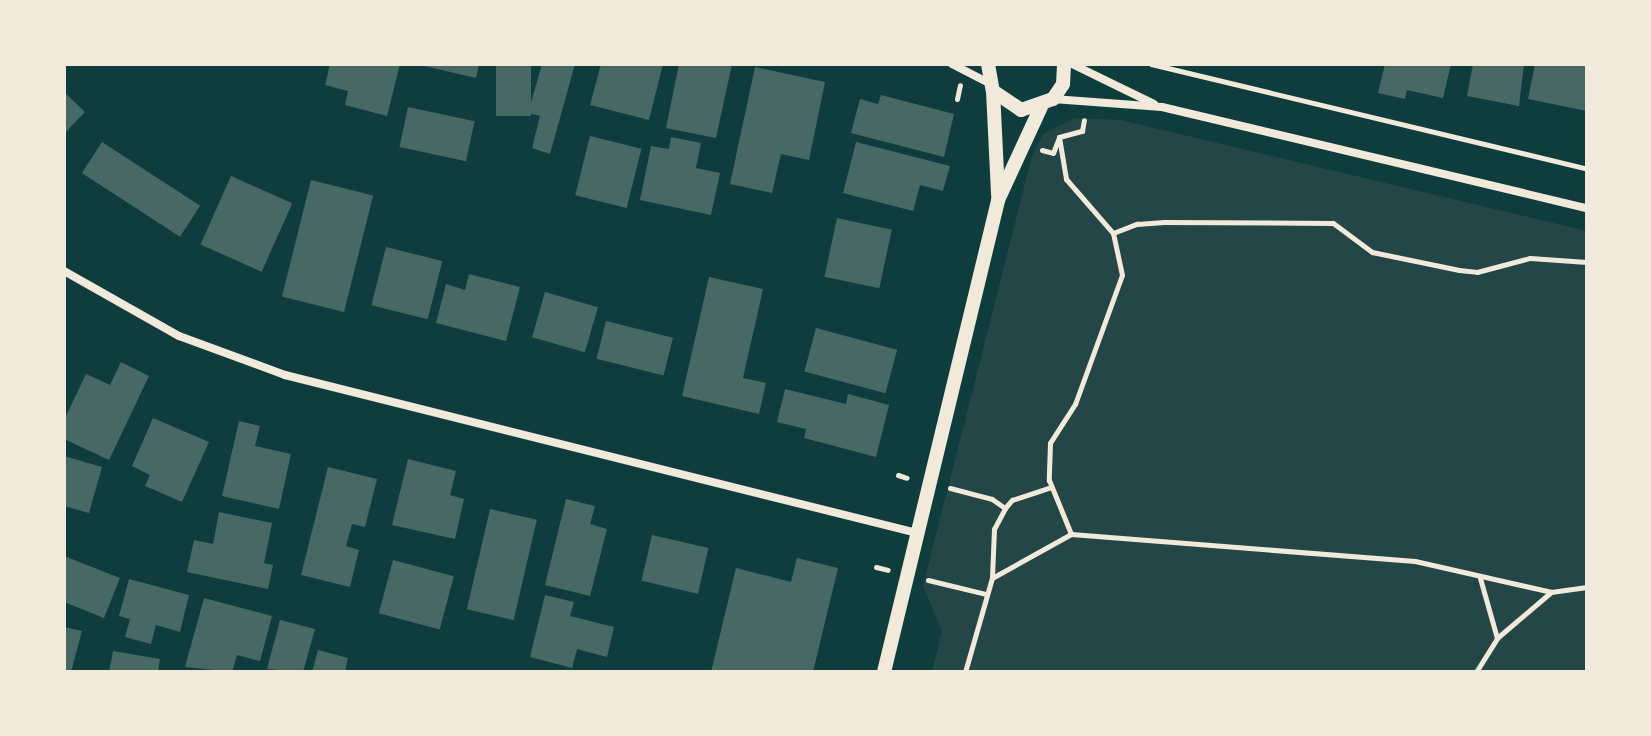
<!DOCTYPE html>
<html>
<head>
<meta charset="utf-8">
<style>
  body { margin:0 }
  #map { position:relative; width:1651px; height:736px; overflow:hidden; background:#0f3d3e; font-family:Karla,sans-serif }
  div>[style] { position:absolute }
  [style*='--x'] { left:calc(var(--x)*1px); top:calc(var(--y)*1px); width:calc(var(--w)*1px); rotate:calc(var(--a)*1deg) }
  .green>* { inset:0; background:#244646 }
  .building>* { inset:0; background:#486865; transform-origin:0 0 }
  .path>* { height:5px; margin:-2.5px; padding:0 2.5px; transform-origin:2.5px; border-radius:2.5px; background:#f1e9da }
  .minor>* { height:8px; margin:-4px; padding:0 4px; transform-origin:4px; border-radius:4px; background:#f1e9da }
  .tertiary>* { height:14px; margin:-7px; padding:0 7px; transform-origin:7px; border-radius:7px; background:#f1e9da }
  span { translate:-50% -50%; white-space:nowrap; text-align:center; line-height:1.15; -webkit-text-stroke:7px #f1e9da; paint-order:stroke }
  .frame { position:absolute; inset:0; border:66px solid #f1e9da; pointer-events:none }
</style>
</head>
<body>
<div id="map">
  <div class="green">
    <i style="clip-path:polygon(1075px 118px,1121px 120px,1587px 231px,1587px 672px,932px 672px,942px 631px,923px 586px,1032px 156px,1043px 134px)"></i>
  </div>
  <div class="building">
    <i style="clip-path:polygon(330px 64px,400px 64px,387px 116px,345px 105px,348px 91px,325px 85px)"></i>
    <i style="clip-path:polygon(416px 64px,479px 64px,476px 78px)"></i>
    <i style="left:496px;top:64px;width:35px;height:52px"></i>
    <i style="clip-path:polygon(542px 64px,575px 64px,550px 154px,532px 148px,540px 116px,528px 113px)"></i>
    <i style="clip-path:polygon(601px 64px,663px 64px,649px 120px,590px 105px)"></i>
    <i style="clip-path:polygon(679px 64px,732px 64px,716px 138px,666px 128px)"></i>
    <i style="clip-path:polygon(1385px 64px,1451px 64px,1443px 98px,1407px 90px,1405px 99px,1378px 93px)"></i>
    <i style="clip-path:polygon(1473px 64px,1524px 64px,1519px 106px,1467px 96px)"></i>
    <i style="clip-path:polygon(1535px 64px,1587px 64px,1587px 111px,1528px 99px)"></i>
    <i style="clip-path:polygon(755px 67px,825px 82px,809px 160px,781px 154px,772px 193px,730px 184px)"></i>
    <i style="clip-path:polygon(64px 92px,85px 112px,64px 134px)"></i>
    <i style="clip-path:polygon(881px 95px,954px 114px,944px 157px,851px 133px,860px 99px,878px 104px)"></i>
    <i style="left:408px;top:107px;width:68px;height:41px;rotate:12deg"></i>
    <i style="left:590px;top:136px;width:53px;height:61px;rotate:14deg"></i>
    <i style="clip-path:polygon(671px 137px,701px 143px,696px 168px,720px 173px,711px 215px,640px 200px,651px 146px,669px 149px)"></i>
    <i style="left:102px;top:142px;width:117px;height:37px;rotate:33deg"></i>
    <i style="clip-path:polygon(856px 142px,950px 166px,943px 191px,920px 185px,913px 211px,843px 193px)"></i>
    <i style="left:231px;top:176px;width:67px;height:75px;rotate:24deg"></i>
    <i style="left:311px;top:180px;width:64px;height:120px;rotate:14deg"></i>
    <i style="left:837px;top:218px;width:56px;height:60px;rotate:12deg"></i>
    <i style="left:386px;top:247px;width:58px;height:60px;rotate:14deg"></i>
    <i style="clip-path:polygon(469px 274px,520px 287px,506px 341px,436px 323px,446px 284px,465px 290px)"></i>
    <i style="clip-path:polygon(709px 277px,763px 289px,743px 378px,766px 383px,759px 414px,682px 396px)"></i>
    <i style="left:545px;top:292px;width:55px;height:47px;rotate:16deg"></i>
    <i style="left:606px;top:321px;width:69px;height:39px;rotate:14deg"></i>
    <i style="left:816px;top:328px;width:84px;height:45px;rotate:15deg"></i>
    <i style="clip-path:polygon(121px 362px,149px 376px,109px 460px,64px 439px,64px 420px,86px 374px,110px 385px)"></i>
    <i style="clip-path:polygon(785px 389px,846px 404px,848px 394px,889px 405px,876px 457px,804px 438px,806px 429px,777px 422px)"></i>
    <i style="clip-path:polygon(153px 418px,209px 442px,182px 502px,145px 486px,150px 475px,132px 466px)"></i>
    <i style="clip-path:polygon(239px 421px,260px 426px,255px 446px,291px 454px,279px 509px,222px 496px)"></i>
    <i style="clip-path:polygon(64px 456px,102px 467px,89px 513px,64px 506px)"></i>
    <i style="clip-path:polygon(408px 459px,456px 471px,450px 495px,464px 499px,455px 539px,392px 525px)"></i>
    <i style="clip-path:polygon(328px 467px,377px 479px,365px 527px,352px 524px,346px 546px,359px 550px,350px 587px,301px 575px)"></i>
    <i style="clip-path:polygon(566px 499px,595px 506px,590px 524px,607px 529px,590px 596px,545px 585px)"></i>
    <i style="left:490px;top:509px;width:48px;height:103px;rotate:13deg"></i>
    <i style="clip-path:polygon(219px 512px,272px 523px,264px 563px,273px 565px,268px 589px,187px 572px,194px 540px,213px 544px)"></i>
    <i style="left:652px;top:535px;width:58px;height:47px;rotate:13deg"></i>
    <i style="clip-path:polygon(64px 556px,120px 578px,104px 618px,64px 602px)"></i>
    <i style="clip-path:polygon(797px 558px,838px 568px,813px 672px,711px 672px,736px 568px,791px 582px)"></i>
    <i style="left:393px;top:560px;width:63px;height:55px;rotate:15deg"></i>
    <i style="clip-path:polygon(129px 579px,189px 595px,180px 632px,156px 625px,151px 644px,125px 637px,130px 619px,119px 616px)"></i>
    <i style="clip-path:polygon(545px 595px,574px 602px,570px 616px,614px 627px,607px 657px,577px 649px,572px 668px,530px 657px)"></i>
    <i style="clip-path:polygon(204px 598px,272px 616px,260px 661px,237px 655px,232px 672px,185px 667px)"></i>
    <i style="clip-path:polygon(280px 620px,315px 629px,303px 672px,267px 669px)"></i>
    <i style="clip-path:polygon(64px 627px,82px 631px,71px 672px,64px 672px)"></i>
    <i style="clip-path:polygon(318px 650px,348px 658px,345px 672px,312px 672px)"></i>
    <i style="clip-path:polygon(113px 651px,160px 659px,158px 672px,109px 672px)"></i>
  </div>
  <div class="path">
    <i style="--x:1151;--y:64;--w:448;--a:13.5"></i>
    <i style="--x:957;--y:99;--w:14;--a:-78"></i>
    <i style="--x:1059;--y:137;--w:43;--a:80.5"></i>
    <i style="--x:1066;--y:179;--w:72;--a:49"></i>
    <i style="--x:1113;--y:233;--w:43;--a:77.9"></i>
    <i style="--x:1122;--y:275;--w:137;--a:110"></i>
    <i style="--x:1075;--y:404;--w:46;--a:122.7"></i>
    <i style="--x:1050;--y:443;--w:37;--a:92"></i>
    <i style="--x:1049;--y:480;--w:58;--a:67.8"></i>
    <i style="--x:1042;--y:150;--w:11;--a:15"></i>
    <i style="--x:1053;--y:153;--w:17;--a:-69"></i>
    <i style="--x:1059;--y:137;--w:24;--a:-15"></i>
    <i style="--x:1082;--y:131;--w:11;--a:-80"></i>
    <i style="--x:1113;--y:233;--w:26;--a:-21"></i>
    <i style="--x:1137;--y:224;--w:27;--a:-4"></i>
    <i style="--x:1164;--y:222;--w:169;--a:0.3"></i>
    <i style="--x:1333;--y:223;--w:49;--a:36.6"></i>
    <i style="--x:1372;--y:252;--w:89;--a:11.7"></i>
    <i style="--x:1459;--y:270;--w:18;--a:6"></i>
    <i style="--x:1477;--y:272;--w:55;--a:-14.8"></i>
    <i style="--x:1530;--y:258;--w:57;--a:4"></i>
    <i style="--x:898;--y:475;--w:9;--a:18"></i>
    <i style="--x:950;--y:488;--w:43;--a:14.7"></i>
    <i style="--x:992;--y:499;--w:16;--a:35"></i>
    <i style="--x:876;--y:567;--w:12;--a:14"></i>
    <i style="--x:992;--y:577;--w:48;--a:-87.6"></i>
    <i style="--x:994;--y:529;--w:24;--a:-62"></i>
    <i style="--x:1005;--y:508;--w:11;--a:-49"></i>
    <i style="--x:1012;--y:500;--w:41;--a:-18.4"></i>
    <i style="--x:1480;--y:578;--w:62;--a:74.2"></i>
    <i style="--x:928;--y:580;--w:60;--a:13.6"></i>
    <i style="--x:965;--y:672;--w:98;--a:-74"></i>
    <i style="--x:992;--y:578;--w:90;--a:-29.1"></i>
    <i style="--x:1071;--y:534;--w:345;--a:4.5"></i>
    <i style="--x:1415;--y:561;--w:139;--a:12.8"></i>
    <i style="--x:1551;--y:592;--w:36;--a:-8"></i>
    <i style="--x:1476;--y:672;--w:40;--a:-58"></i>
    <i style="--x:1497;--y:638;--w:71;--a:-40.4"></i>
  </div>
  <div class="minor">
    <i style="--x:952;--y:64;--w:42;--a:27.2"></i>
    <i style="--x:1072;--y:64;--w:91;--a:26"></i>
    <i style="--x:1053;--y:99;--w:109;--a:4.2"></i>
    <i style="--x:1162;--y:107;--w:437;--a:13.4"></i>
    <i style="--x:64;--y:271;--w:132;--a:29.5"></i>
    <i style="--x:179;--y:336;--w:113;--a:20.2"></i>
    <i style="--x:285;--y:375;--w:651;--a:14.04"></i>
  </div>
  <div class="tertiary">
    <i style="--x:988;--y:64;--w:27;--a:80"></i>
    <i style="--x:993;--y:91;--w:34;--a:34"></i>
    <i style="--x:1021;--y:110;--w:34;--a:-19"></i>
    <i style="--x:1053;--y:99;--w:18;--a:-56"></i>
    <i style="--x:1063;--y:84;--w:20;--a:-87"></i>
    <i style="--x:993;--y:91;--w:104;--a:87.2"></i>
    <i style="--x:884;--y:672;--w:486;--a:-76.4"></i>
    <i style="--x:998;--y:200;--w:102;--a:-65.2"></i>
  </div>
  <div class="frame"></div>
</div>
</body>
</html>
